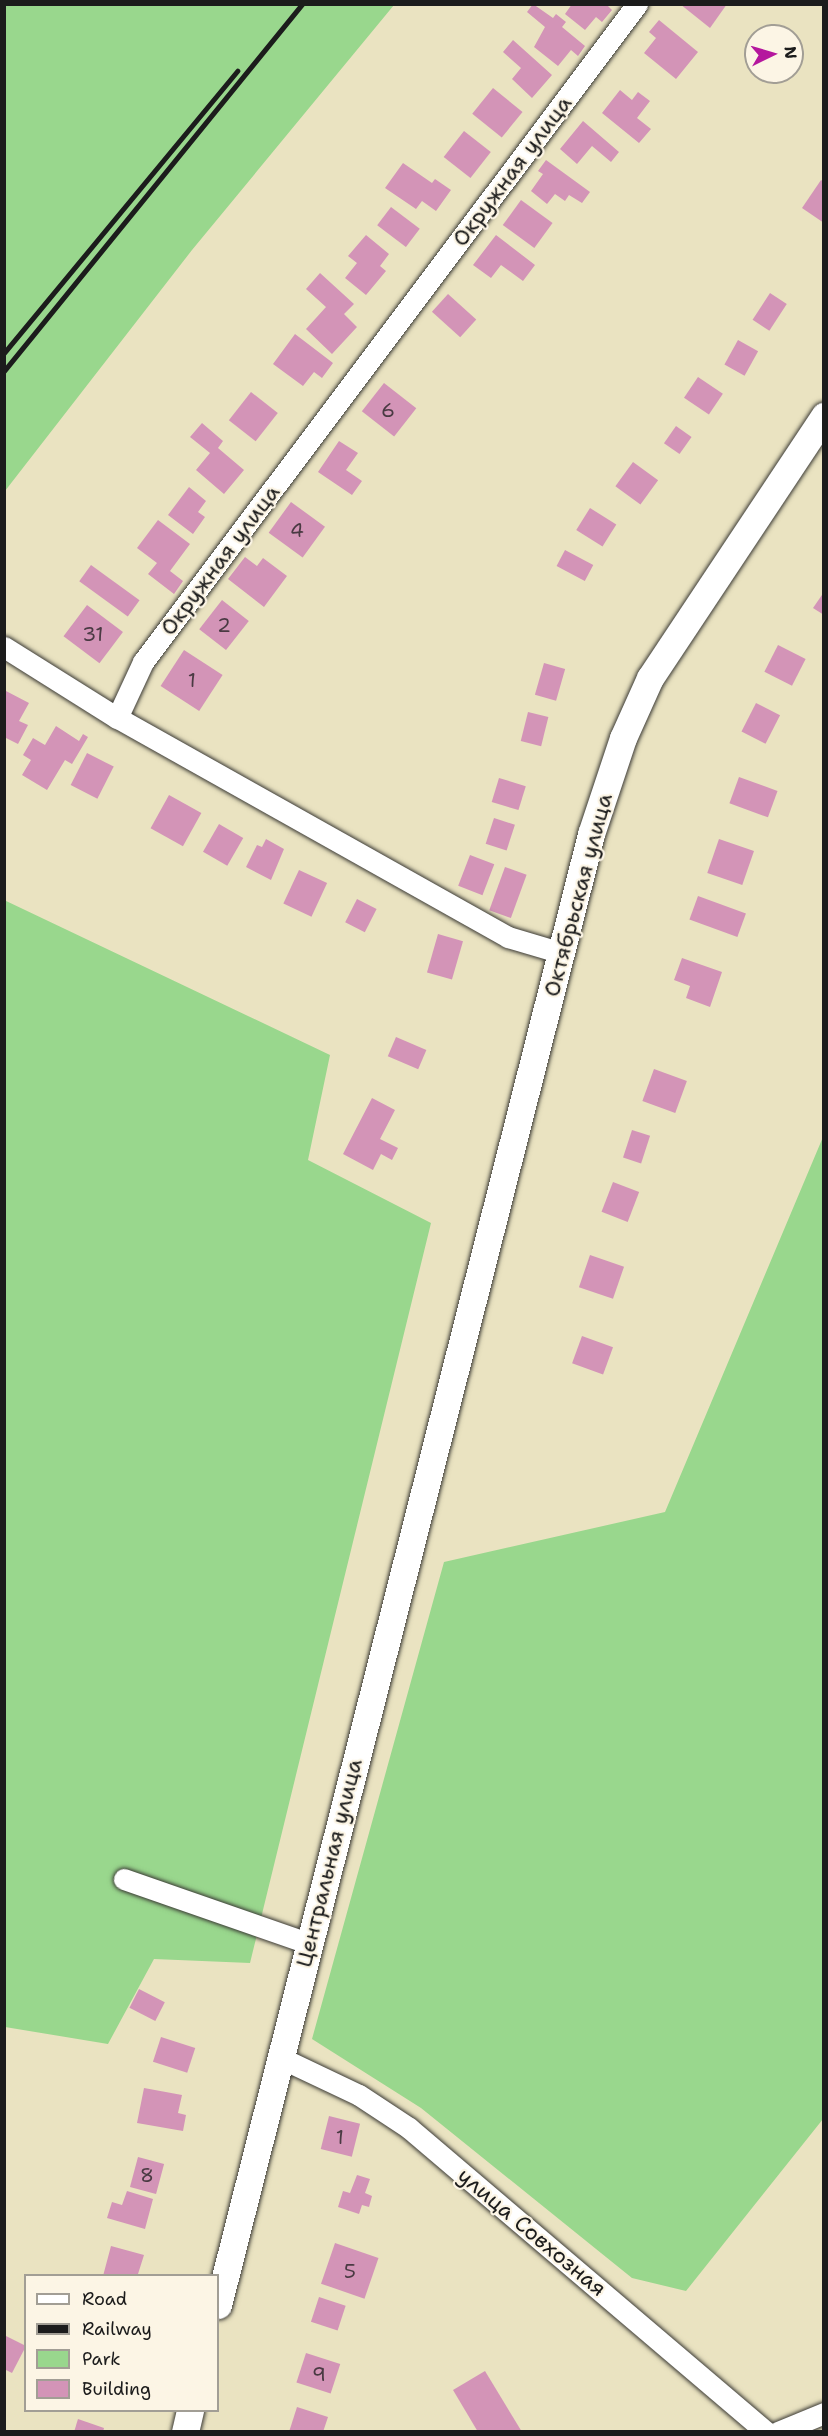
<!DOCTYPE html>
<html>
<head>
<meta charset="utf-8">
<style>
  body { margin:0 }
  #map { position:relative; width:828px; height:2436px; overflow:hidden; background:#eae3c1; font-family:"Shantell Sans",sans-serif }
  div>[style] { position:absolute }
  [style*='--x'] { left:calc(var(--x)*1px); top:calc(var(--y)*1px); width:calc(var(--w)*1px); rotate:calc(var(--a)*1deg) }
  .green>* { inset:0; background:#99d78d }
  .building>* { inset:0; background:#d394b7; transform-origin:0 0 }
  .roads { filter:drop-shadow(0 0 2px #3b3a35) drop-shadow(0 0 2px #3b3a35) }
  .minor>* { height:21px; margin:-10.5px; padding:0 10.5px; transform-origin:10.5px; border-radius:10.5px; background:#fff }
  .major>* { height:27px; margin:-13.5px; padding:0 13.5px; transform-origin:13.5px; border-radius:13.5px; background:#fff }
  .rail>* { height:4.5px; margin:-2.25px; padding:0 2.25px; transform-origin:2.25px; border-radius:2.25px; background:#1c1c1c }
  span { translate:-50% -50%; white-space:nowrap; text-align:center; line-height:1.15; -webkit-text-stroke:4.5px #fcf5e5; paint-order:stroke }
  .number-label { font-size:20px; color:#4a3a43 }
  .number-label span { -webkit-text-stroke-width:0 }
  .street-label { font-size:22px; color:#1c1c1c }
  .frame { position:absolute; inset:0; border:6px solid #1c1c1c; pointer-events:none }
  .legend { position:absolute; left:24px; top:2274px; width:195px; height:138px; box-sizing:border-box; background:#fcf5e5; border:2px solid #a29e95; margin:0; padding:8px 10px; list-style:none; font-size:18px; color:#1c1c1c }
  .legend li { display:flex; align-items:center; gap:12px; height:30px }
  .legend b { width:30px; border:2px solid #a29e95 }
  .north { position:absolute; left:744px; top:24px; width:60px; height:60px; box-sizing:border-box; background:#fcf5e5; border:2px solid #a29e95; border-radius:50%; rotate:85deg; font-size:16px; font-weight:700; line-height:24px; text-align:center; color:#1c1c1c }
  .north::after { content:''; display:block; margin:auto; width:21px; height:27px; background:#b5179e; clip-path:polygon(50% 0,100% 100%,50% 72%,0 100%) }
</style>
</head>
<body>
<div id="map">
  <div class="green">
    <i style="clip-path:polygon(4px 5px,394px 5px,192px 250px,5px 491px)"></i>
    <i style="clip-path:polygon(4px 900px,330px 1055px,308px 1160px,431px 1223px,250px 1963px,154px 1959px,108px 2044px,5px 2027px)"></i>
    <i style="clip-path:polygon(823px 1137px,823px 2119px,686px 2291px,632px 2278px,421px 2108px,312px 2039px,444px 1562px,665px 1512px)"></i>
  </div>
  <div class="building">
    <i style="clip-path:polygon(533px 4px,553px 18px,556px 14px,566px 22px,562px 27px,585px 46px,578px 56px,571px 50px,558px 66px,534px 47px,545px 27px,527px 12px)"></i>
    <i style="clip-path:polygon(572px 4px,606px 4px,612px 10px,602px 22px,596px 17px,585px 30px,565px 14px)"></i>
    <i style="clip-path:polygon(680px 4px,727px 4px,710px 28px)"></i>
    <i style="clip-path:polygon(659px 20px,698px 52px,676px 79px,644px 53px,656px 38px,649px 32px)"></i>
    <i style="clip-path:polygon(513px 40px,552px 75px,532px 98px,512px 79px,521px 68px,503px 52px)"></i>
    <i style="left:493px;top:88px;width:38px;height:33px;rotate:39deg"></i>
    <i style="clip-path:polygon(620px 90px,632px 100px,638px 92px,650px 101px,637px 118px,651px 129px,639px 143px,602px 113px)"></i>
    <i style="clip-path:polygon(583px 121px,619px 152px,611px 162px,592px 146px,577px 164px,560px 149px)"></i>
    <i style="left:464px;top:131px;width:34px;height:33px;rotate:38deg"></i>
    <i style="clip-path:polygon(546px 160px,590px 192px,582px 203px,569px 195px,565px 201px,555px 194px,547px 204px,531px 191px,543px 174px,538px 171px)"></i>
    <i style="clip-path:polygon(403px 163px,432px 183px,435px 179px,451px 190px,436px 211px,422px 201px,416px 209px,385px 188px)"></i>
    <i style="clip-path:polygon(821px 180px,824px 182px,824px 223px,802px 208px)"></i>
    <i style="left:521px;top:200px;width:39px;height:31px;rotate:36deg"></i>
    <i style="left:391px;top:207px;width:36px;height:23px;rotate:37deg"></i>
    <i style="clip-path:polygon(366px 235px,389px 254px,380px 266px,386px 271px,366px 295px,345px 278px,357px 263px,348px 256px)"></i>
    <i style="clip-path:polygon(496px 235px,535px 265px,523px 281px,501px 265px,491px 278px,473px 265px)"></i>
    <i style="clip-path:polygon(320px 273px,354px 304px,344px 314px,357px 327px,332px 354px,306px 329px,326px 307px,306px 289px)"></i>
    <i style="left:770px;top:293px;width:20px;height:32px;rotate:33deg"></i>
    <i style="left:448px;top:294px;width:38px;height:24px;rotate:42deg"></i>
    <i style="clip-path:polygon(295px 334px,333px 363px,322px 378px,314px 372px,303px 386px,273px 364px)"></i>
    <i style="left:738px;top:340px;width:23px;height:28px;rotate:29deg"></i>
    <i style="left:698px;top:377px;width:30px;height:25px;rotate:34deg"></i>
    <i style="left:384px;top:383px;width:41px;height:36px;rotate:38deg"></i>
    <i style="left:251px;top:392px;width:34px;height:36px;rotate:38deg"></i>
    <i style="clip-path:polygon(202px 423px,223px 441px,218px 448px,244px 470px,224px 494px,196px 470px,210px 453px,190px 437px)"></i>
    <i style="left:676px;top:426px;width:19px;height:21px;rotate:35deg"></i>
    <i style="clip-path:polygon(339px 441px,358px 453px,346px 470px,362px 481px,352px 495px,318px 472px)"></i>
    <i style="left:633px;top:462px;width:31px;height:30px;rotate:36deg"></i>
    <i style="clip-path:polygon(189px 487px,206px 501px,198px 512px,205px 517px,193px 534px,168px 515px)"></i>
    <i style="left:291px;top:502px;width:42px;height:38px;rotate:36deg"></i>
    <i style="left:590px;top:508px;width:31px;height:26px;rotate:32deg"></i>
    <i style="clip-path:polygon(158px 520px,190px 544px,170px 571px,183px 581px,174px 594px,148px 574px,157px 563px,137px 548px)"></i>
    <i style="left:565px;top:550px;width:32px;height:18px;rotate:28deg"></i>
    <i style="clip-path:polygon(245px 557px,257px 566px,263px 558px,287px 576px,264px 607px,228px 579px)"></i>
    <i style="left:91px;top:565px;width:60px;height:20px;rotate:36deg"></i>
    <i style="clip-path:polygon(824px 592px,824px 615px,813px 608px)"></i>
    <i style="left:222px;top:600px;width:34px;height:37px;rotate:38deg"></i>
    <i style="left:87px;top:605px;width:45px;height:39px;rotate:37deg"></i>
    <i style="left:778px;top:645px;width:31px;height:30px;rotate:27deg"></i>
    <i style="left:184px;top:650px;width:46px;height:43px;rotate:33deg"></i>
    <i style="left:544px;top:663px;width:22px;height:33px;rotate:16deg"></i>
    <i style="clip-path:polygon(6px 691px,29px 703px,19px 721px,28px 725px,18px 744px,4px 737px)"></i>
    <i style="left:756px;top:703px;width:27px;height:32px;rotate:27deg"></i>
    <i style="left:528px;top:712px;width:21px;height:30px;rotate:14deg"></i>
    <i style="clip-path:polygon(56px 726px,79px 741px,83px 734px,88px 737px,72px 764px,65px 760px,47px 790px,22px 775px,31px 760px,23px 755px,33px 738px,45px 745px)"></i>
    <i style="left:87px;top:753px;width:30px;height:36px;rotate:27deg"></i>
    <i style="left:739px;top:777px;width:41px;height:28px;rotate:20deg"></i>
    <i style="left:499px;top:778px;width:28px;height:25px;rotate:17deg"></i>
    <i style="left:169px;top:795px;width:37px;height:38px;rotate:29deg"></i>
    <i style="left:494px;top:818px;width:22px;height:27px;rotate:18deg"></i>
    <i style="left:219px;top:824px;width:28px;height:32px;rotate:30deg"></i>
    <i style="clip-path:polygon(266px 839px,284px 849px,271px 880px,246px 867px,257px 845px,262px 847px)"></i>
    <i style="left:719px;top:839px;width:37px;height:36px;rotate:19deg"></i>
    <i style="left:470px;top:855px;width:26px;height:33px;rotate:21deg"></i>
    <i style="left:505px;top:867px;width:23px;height:46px;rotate:20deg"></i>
    <i style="left:299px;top:870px;width:31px;height:37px;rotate:25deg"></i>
    <i style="left:698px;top:896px;width:51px;height:25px;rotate:20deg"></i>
    <i style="left:357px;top:899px;width:22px;height:26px;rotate:27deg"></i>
    <i style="left:438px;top:934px;width:26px;height:40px;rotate:16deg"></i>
    <i style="clip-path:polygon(682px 958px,722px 972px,710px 1007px,686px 998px,690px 986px,674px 980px)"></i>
    <i style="left:396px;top:1037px;width:33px;height:21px;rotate:23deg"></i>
    <i style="left:654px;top:1069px;width:35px;height:34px;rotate:20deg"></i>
    <i style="clip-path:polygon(372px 1098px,395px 1110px,380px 1139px,398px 1148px,392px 1160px,381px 1154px,373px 1170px,343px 1154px)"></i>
    <i style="left:632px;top:1130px;width:19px;height:29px;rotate:18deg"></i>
    <i style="left:613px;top:1182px;width:28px;height:32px;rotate:21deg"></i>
    <i style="left:590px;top:1255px;width:36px;height:34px;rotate:19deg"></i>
    <i style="left:582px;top:1336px;width:33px;height:29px;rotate:20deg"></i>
    <i style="left:139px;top:1989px;width:29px;height:21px;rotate:27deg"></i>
    <i style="left:161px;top:2037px;width:36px;height:26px;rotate:18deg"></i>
    <i style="clip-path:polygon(144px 2088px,182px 2095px,178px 2113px,186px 2115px,183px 2131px,137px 2123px)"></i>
    <i style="left:329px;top:2116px;width:32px;height:34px;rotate:14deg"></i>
    <i style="left:138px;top:2157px;width:27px;height:31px;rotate:15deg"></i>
    <i style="clip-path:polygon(357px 2175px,370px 2179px,365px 2193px,372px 2196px,369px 2207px,362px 2205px,359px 2214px,338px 2207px,343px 2191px,350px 2193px)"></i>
    <i style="clip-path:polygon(127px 2191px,153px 2199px,145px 2229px,107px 2218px,112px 2202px,122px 2205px)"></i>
    <i style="left:335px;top:2243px;width:46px;height:43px;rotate:19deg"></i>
    <i style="clip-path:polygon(111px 2246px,144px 2255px,138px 2274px,143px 2276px,103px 2276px)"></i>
    <i style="left:319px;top:2297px;width:28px;height:26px;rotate:18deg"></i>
    <i style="clip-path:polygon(4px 2335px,26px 2346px,12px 2373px,4px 2369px)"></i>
    <i style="left:306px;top:2353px;width:36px;height:31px;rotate:18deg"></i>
    <i style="clip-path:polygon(485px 2371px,522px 2432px,478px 2432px,453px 2390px)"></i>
    <i style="clip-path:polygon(297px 2407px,328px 2417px,323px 2432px,289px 2432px)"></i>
    <i style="clip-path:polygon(78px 2419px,104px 2428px,103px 2432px,74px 2432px)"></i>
  </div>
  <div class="roads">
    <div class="minor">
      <i style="--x:4;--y:647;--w:133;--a:32.1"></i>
      <i style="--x:562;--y:953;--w:56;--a:-163.5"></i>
      <i style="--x:508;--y:937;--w:448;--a:-150.7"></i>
      <i style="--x:117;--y:718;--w:62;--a:-65.1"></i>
      <i style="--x:143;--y:662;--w:823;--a:-53.1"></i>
      <i style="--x:124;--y:1879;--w:195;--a:19.2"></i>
      <i style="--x:281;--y:2058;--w:86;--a:25.4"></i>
      <i style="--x:359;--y:2095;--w:60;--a:33.4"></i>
      <i style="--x:409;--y:2128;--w:469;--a:40.4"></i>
      <i style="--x:778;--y:2432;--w:50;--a:-22.4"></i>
    </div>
    <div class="major">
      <i style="--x:218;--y:2305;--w:1518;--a:-75.77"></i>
      <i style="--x:591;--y:834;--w:101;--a:-71.6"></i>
      <i style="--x:623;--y:738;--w:66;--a:-65.8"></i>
      <i style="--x:650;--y:678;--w:315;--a:-56.4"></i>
      <i style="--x:185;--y:2432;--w:23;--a:-77"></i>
    </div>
  </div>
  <div class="rail">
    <i style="--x:4;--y:353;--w:366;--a:-50.4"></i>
    <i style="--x:4;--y:371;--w:473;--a:-50.9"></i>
  </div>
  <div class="number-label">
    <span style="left:388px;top:410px">6</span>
    <span style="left:297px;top:530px">4</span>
    <span style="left:224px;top:625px">2</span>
    <span style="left:93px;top:634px">31</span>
    <span style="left:192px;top:680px">1</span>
    <span style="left:340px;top:2137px">1</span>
    <span style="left:147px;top:2175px">8</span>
    <span style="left:350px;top:2271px">5</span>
    <span style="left:319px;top:2374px">9</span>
  </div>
  <div class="street-label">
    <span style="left:512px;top:171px;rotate:-53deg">Окружная улица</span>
    <span style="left:220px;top:560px;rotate:-53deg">Окружная улица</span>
    <span style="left:578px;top:895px;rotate:-75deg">Октябрьская улица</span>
    <span style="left:329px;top:1863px;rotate:-76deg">Центральная улица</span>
    <span style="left:532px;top:2232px;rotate:40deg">улица Совхозная</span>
  </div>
  <div class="frame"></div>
  <ul class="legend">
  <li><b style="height:8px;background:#fff"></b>Road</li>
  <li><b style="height:8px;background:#1c1c1c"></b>Railway</li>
  <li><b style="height:16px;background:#99d78d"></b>Park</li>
  <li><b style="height:16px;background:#d394b7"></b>Building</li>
  </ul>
  <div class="north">N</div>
</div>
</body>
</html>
